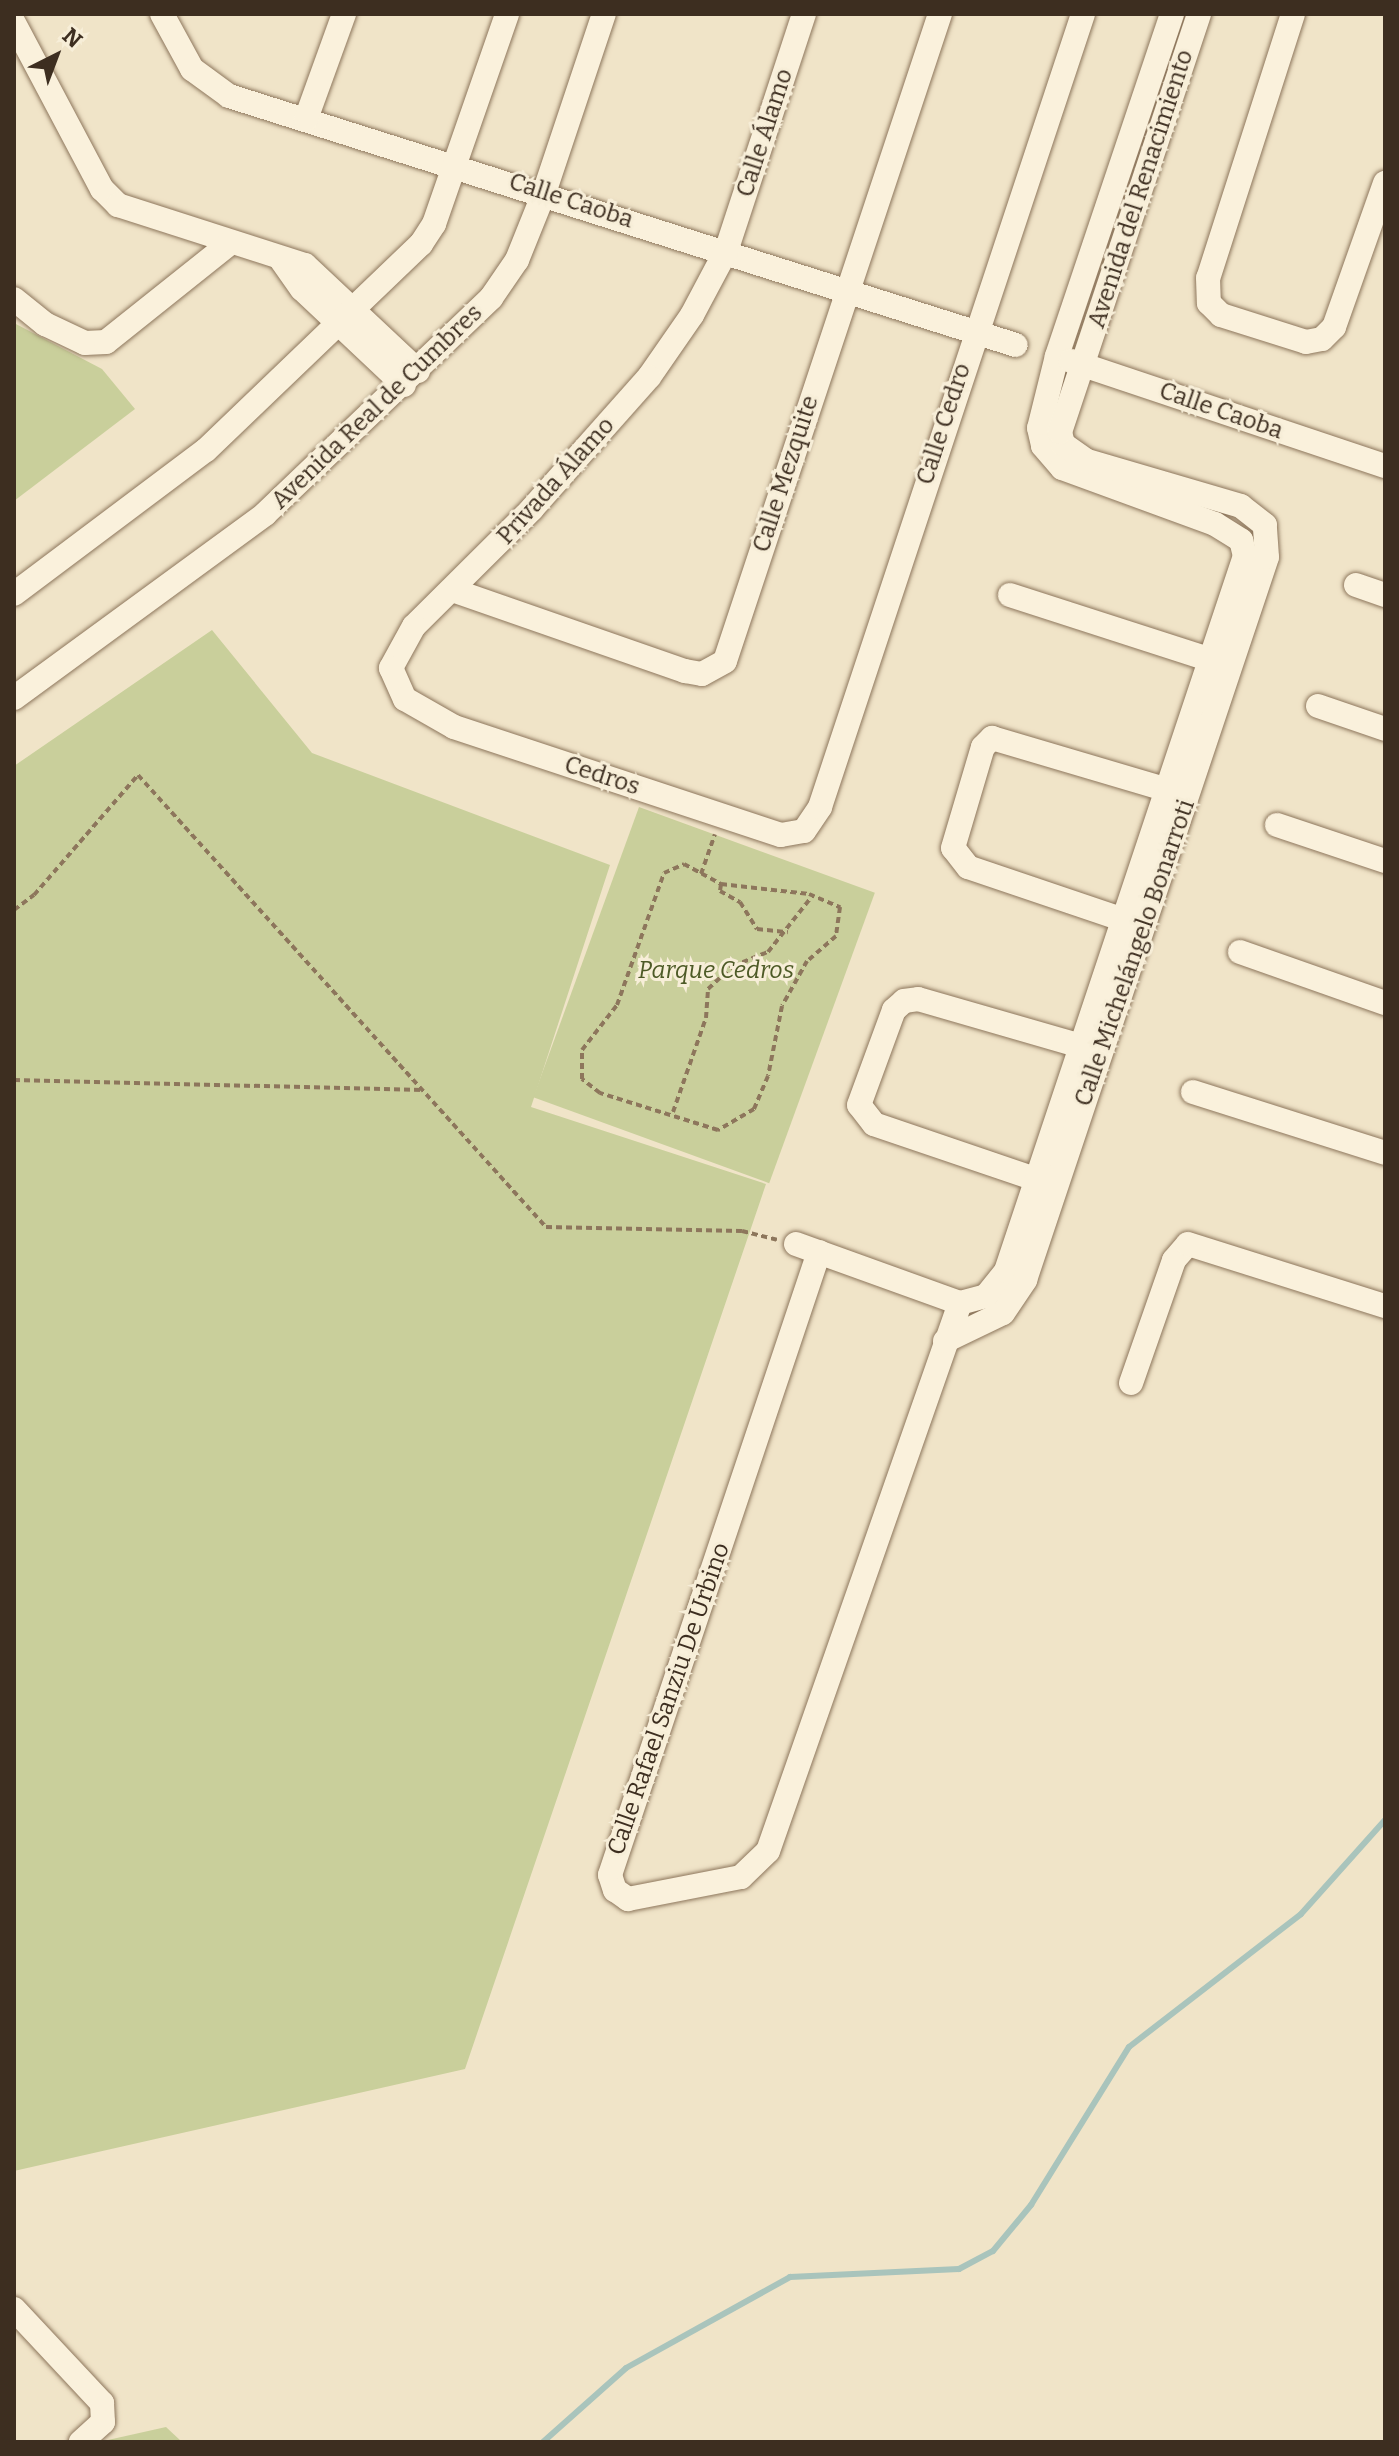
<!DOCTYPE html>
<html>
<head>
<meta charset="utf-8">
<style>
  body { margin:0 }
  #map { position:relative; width:1399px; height:2456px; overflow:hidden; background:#f0e4c8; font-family:Bitter,serif }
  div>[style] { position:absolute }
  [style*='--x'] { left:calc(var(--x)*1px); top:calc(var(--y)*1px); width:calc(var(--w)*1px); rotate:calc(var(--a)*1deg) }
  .green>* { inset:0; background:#c9cf9b; transform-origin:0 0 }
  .stream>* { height:6px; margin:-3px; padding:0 3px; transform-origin:3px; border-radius:3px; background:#a9c4bc }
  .path>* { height:4px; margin-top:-2px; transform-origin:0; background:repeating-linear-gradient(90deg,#8d765c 0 6px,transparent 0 10px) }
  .roads { filter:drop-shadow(0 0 2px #8d765c) drop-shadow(0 0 2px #8d765c) }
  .minor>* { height:24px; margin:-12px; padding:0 12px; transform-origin:12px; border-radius:12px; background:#faf1dc }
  span { translate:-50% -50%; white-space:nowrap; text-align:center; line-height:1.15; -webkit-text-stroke:6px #f7eed8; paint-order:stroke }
  .street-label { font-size:24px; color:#3d2e20 }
  .park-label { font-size:24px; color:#4d5a26; font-style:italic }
  .frame { position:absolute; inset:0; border:16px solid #3d2e20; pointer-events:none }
  .north { position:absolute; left:16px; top:16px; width:80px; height:80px; -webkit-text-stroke:6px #f7eed8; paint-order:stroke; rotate:42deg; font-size:22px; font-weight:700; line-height:32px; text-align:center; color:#3d2e20 }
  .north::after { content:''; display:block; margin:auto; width:28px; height:36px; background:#3d2e20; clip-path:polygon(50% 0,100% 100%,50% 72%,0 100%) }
</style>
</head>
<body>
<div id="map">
  <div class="green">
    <i style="clip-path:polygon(14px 323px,102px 369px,135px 409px,14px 501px)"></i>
    <i style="clip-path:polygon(212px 630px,312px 753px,610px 865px,531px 1107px,766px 1184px,465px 2069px,14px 2171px,14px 766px)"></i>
    <i style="left:639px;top:807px;width:251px;height:309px;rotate:20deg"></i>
    <i style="clip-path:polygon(166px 2427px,182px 2442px,99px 2442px)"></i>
  </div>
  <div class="stream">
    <i style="--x:543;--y:2442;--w:111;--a:-41.7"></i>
    <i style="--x:626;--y:2368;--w:188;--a:-29"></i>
    <i style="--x:790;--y:2277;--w:169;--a:-2.7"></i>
    <i style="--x:959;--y:2269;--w:38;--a:-28"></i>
    <i style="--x:993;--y:2251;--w:60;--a:-50.4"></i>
    <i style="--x:1031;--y:2205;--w:186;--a:-58.2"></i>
    <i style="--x:1129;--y:2047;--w:217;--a:-37.7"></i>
    <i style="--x:1301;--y:1914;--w:126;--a:-48.2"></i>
  </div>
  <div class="path">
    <i style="--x:684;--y:864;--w:42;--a:28.4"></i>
    <i style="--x:721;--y:884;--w:89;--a:6.5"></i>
    <i style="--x:809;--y:894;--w:34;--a:23"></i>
    <i style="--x:840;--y:907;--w:29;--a:98"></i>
    <i style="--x:836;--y:936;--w:38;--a:139"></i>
    <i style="--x:807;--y:961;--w:51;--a:119.1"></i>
    <i style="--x:782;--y:1006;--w:71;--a:101.3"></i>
    <i style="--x:768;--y:1076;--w:36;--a:113"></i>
    <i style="--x:754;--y:1109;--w:42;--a:149.7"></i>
    <i style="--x:718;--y:1130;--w:124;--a:-162.6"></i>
    <i style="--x:600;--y:1093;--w:23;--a:-142"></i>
    <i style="--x:582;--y:1079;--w:29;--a:-90"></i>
    <i style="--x:582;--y:1050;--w:57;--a:-52.1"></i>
    <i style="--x:617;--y:1005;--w:140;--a:-70.4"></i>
    <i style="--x:664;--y:873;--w:22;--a:-24"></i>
    <i style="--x:701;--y:874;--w:42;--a:-70.7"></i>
    <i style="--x:721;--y:884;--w:7;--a:98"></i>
    <i style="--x:720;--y:891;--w:23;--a:29"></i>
    <i style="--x:740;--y:902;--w:32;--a:58"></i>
    <i style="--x:757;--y:929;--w:31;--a:6"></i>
    <i style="--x:14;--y:910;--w:25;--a:-37"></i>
    <i style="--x:34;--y:895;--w:159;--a:-49.1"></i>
    <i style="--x:138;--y:775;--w:609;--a:47.93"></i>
    <i style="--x:546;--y:1227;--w:196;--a:1.2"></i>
    <i style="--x:742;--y:1231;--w:36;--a:14"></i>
    <i style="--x:14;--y:1080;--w:409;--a:1.4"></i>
    <i style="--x:673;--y:1112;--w:100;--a:-70.7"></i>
    <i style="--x:706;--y:1018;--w:29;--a:-86"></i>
    <i style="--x:708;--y:989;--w:34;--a:-43"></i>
    <i style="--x:733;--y:966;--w:38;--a:-22"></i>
    <i style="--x:768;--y:952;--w:73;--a:-51.7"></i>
  </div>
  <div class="roads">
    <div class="minor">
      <i style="--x:162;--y:14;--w:63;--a:61.4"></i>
      <i style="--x:192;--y:69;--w:46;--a:36.1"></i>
      <i style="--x:229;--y:96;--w:825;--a:17.56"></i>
      <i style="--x:804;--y:14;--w:250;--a:108.2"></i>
      <i style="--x:726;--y:251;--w:72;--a:118"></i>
      <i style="--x:692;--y:315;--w:75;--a:124.7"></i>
      <i style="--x:649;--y:377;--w:176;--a:131.6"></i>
      <i style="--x:532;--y:509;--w:166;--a:135.2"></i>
      <i style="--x:414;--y:626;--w:48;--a:118.7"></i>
      <i style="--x:391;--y:668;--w:34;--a:66"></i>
      <i style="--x:405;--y:699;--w:56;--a:29.7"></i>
      <i style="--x:454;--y:727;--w:344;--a:18.3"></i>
      <i style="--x:781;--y:835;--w:23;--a:-10"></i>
      <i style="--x:804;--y:831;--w:29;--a:-56"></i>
      <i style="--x:820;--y:807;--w:835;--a:-71.65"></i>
      <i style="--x:1172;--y:14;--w:361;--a:108.6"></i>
      <i style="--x:1057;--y:356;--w:74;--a:104"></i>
      <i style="--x:1039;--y:428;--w:18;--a:77"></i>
      <i style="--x:1043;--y:446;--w:29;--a:49"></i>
      <i style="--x:1062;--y:468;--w:163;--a:20.1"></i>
      <i style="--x:1215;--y:524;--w:31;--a:32"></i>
      <i style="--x:1293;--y:14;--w:277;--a:107.8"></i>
      <i style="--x:1208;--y:278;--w:25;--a:88"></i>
      <i style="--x:1209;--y:303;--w:17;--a:45"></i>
      <i style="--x:1221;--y:315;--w:89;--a:17.6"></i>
      <i style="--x:1306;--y:342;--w:16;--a:-11"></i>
      <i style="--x:1322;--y:339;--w:17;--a:-45"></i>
      <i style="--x:1334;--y:327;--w:153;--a:-70.5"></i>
      <i style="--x:14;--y:23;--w:188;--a:62.1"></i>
      <i style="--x:102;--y:189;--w:23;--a:45"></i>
      <i style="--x:118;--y:205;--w:196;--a:17.8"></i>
      <i style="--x:305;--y:265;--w:155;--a:43.2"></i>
      <i style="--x:306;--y:119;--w:112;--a:-70.1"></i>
      <i style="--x:280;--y:258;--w:38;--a:55"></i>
      <i style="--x:302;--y:289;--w:140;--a:43.3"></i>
      <i style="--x:14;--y:299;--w:40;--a:39"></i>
      <i style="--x:45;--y:324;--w:44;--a:25.4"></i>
      <i style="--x:85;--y:343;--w:21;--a:-3"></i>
      <i style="--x:106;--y:342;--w:159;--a:-38.6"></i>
      <i style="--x:1071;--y:361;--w:331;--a:18.5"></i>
      <i style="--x:1356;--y:585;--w:31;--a:19"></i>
      <i style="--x:455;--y:591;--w:244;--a:19.2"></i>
      <i style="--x:685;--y:671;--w:17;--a:10"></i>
      <i style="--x:702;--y:674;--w:26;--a:-29"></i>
      <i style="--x:725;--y:661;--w:682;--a:-71.62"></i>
      <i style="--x:14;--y:594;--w:240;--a:-36.9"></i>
      <i style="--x:206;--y:450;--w:298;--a:-43.8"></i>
      <i style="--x:421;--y:244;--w:24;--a:-57"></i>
      <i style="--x:434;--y:224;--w:222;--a:-70.8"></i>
      <i style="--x:1010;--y:595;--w:224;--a:17.9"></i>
      <i style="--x:14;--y:698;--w:311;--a:-36.2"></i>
      <i style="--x:265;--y:514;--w:313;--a:-43.7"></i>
      <i style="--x:491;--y:298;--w:46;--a:-55.6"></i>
      <i style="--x:517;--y:260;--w:72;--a:-68.1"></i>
      <i style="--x:544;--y:193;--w:189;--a:-71.5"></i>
      <i style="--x:1318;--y:706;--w:71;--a:18.9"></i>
      <i style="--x:1277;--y:825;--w:114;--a:18.4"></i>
      <i style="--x:1136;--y:924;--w:177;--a:-161.3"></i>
      <i style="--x:968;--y:867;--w:24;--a:-128"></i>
      <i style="--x:953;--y:848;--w:105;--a:-73.5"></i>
      <i style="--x:983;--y:747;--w:13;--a:-45"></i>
      <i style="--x:992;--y:738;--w:179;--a:16.5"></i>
      <i style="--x:1240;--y:952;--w:154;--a:19.4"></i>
      <i style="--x:1193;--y:1092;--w:201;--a:17.6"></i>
      <i style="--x:1050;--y:1184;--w:186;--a:-161.2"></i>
      <i style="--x:874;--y:1124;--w:24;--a:-128"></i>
      <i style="--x:859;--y:1105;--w:101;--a:-69.8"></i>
      <i style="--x:894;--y:1010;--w:13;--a:-42"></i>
      <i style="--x:904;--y:1001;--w:14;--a:-8"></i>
      <i style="--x:918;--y:999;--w:170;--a:16.1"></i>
      <i style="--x:796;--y:1244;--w:174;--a:19.8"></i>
      <i style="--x:960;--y:1303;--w:27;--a:-15"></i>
      <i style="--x:986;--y:1296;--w:32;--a:-51"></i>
      <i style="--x:1006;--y:1271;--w:754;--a:-71.52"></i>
      <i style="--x:1245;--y:556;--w:16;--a:-104"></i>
      <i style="--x:819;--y:1252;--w:657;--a:108.55"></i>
      <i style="--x:610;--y:1875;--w:16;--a:72"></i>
      <i style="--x:615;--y:1890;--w:16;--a:35"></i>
      <i style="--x:628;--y:1899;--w:115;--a:-11"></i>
      <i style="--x:741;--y:1877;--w:37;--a:-44"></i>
      <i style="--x:768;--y:1851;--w:581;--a:-70.69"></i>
      <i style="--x:945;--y:1341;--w:64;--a:-25.8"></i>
      <i style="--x:1003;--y:1313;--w:40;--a:-56"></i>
      <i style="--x:1025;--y:1280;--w:762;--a:-71.49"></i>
      <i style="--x:1267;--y:557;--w:32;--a:-94"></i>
      <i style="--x:1265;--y:525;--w:31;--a:-142"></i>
      <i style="--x:1241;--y:506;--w:160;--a:-163.7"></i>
      <i style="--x:1087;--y:461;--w:29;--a:-145"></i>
      <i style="--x:1063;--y:444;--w:12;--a:-104"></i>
      <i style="--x:1060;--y:432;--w:441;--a:-71.6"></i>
      <i style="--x:1131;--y:1383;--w:130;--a:-70.7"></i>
      <i style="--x:1174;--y:1260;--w:21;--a:-49"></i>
      <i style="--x:1188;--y:1244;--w:207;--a:17.5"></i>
      <i style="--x:14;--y:2309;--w:129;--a:46.9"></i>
      <i style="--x:102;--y:2403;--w:19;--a:87"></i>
      <i style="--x:103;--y:2422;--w:30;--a:138"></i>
    </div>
  </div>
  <div class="street-label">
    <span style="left:765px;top:133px;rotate:-72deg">Calle Álamo</span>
    <span style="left:1141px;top:189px;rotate:-72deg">Avenida del Renacimiento</span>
    <span style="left:571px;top:201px;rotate:18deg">Calle Caoba</span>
    <span style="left:377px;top:407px;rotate:-44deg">Avenida Real de Cumbres</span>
    <span style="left:1221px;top:411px;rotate:19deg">Calle Caoba</span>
    <span style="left:944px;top:424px;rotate:-72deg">Calle Cedro</span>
    <span style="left:786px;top:474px;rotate:-72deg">Calle Mezquite</span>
    <span style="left:556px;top:481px;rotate:-48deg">Privada Álamo</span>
    <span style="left:602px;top:776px;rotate:18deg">Cedros</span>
    <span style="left:1135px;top:953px;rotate:-71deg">Calle Michelángelo Bonarroti</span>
    <span style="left:669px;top:1699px;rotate:-71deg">Calle Rafael Sanziu De Urbino</span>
  </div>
  <div class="park-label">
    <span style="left:716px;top:971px">Parque Cedros</span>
  </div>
  <div class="frame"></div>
  <div class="north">N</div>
</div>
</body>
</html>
